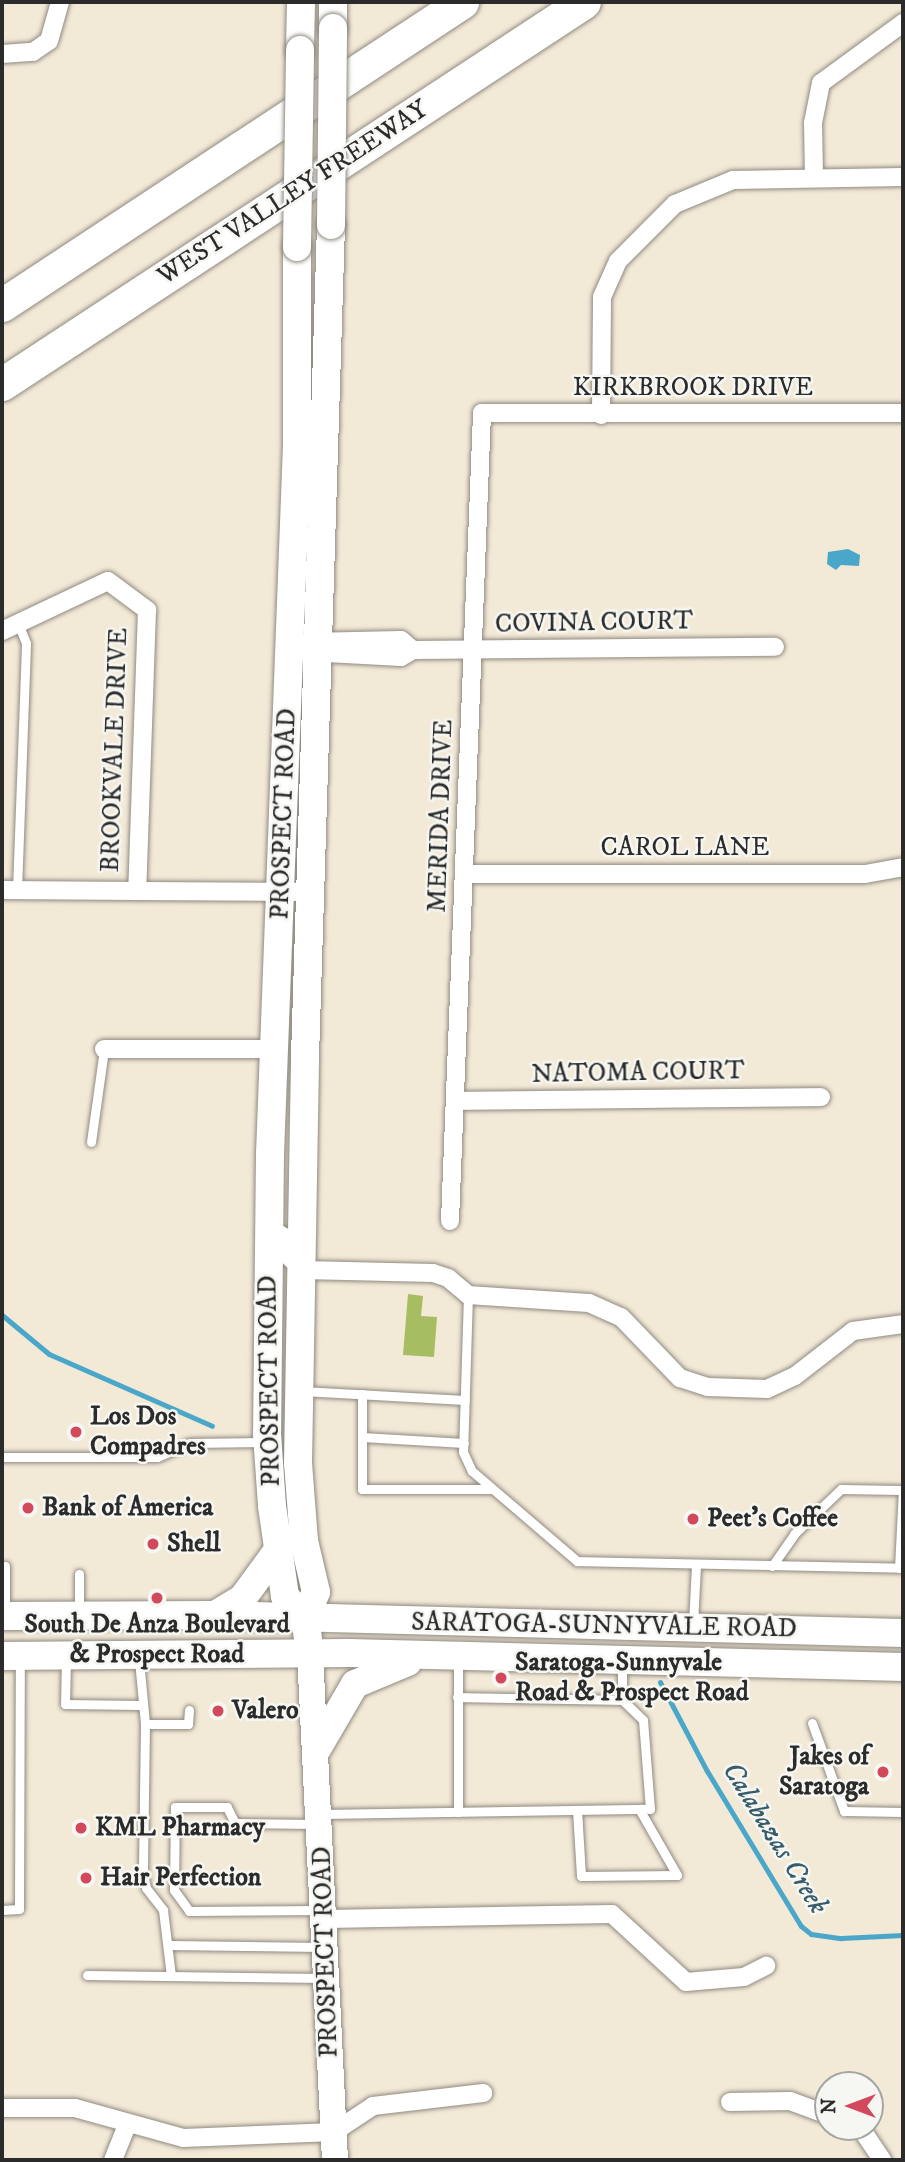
<!DOCTYPE html>
<html>
<head>
<meta charset="utf-8">
<style>
  body { margin:0 }
  #map { position:relative; width:905px; height:2162px; overflow:hidden; background:#f3e9d7; font-family:"IM FELL DW Pica",serif }
  div>[style] { position:absolute }
  [style*='--x'] { left:calc(var(--x)*1px); top:calc(var(--y)*1px); width:calc(var(--w)*1px); rotate:calc(var(--a)*1deg) }
  .green>* { inset:0; background:#a7bd62 }
  .water>* { inset:0; background:#4aa7c9 }
  .stream>* { height:5px; margin:-2.5px; padding:0 2.5px; transform-origin:2.5px; border-radius:2.5px; background:#4aa7c9 }
  .roads { filter:drop-shadow(0 0 2px #8f8a81) drop-shadow(0 0 2px #8f8a81) }
  .lane>* { height:9px; margin:-4.5px; padding:0 4.5px; transform-origin:4.5px; border-radius:4.5px; background:#fff }
  .street>* { height:18px; margin:-9px; padding:0 9px; transform-origin:9px; border-radius:9px; background:#fff }
  .secondary>* { height:26px; margin:-13px; padding:0 13px; transform-origin:13px; border-radius:13px; background:#fff }
  .primary>* { height:28px; margin:-14px; padding:0 14px; transform-origin:14px; border-radius:14px; background:#fff }
  .highway>* { height:33px; margin:-16.5px; padding:0 16.5px; transform-origin:16.5px; border-radius:16.5px; background:#fff }
  .bridges { filter:drop-shadow(0 0 2px #8f8a81) drop-shadow(0 0 2px #8f8a81) }
  .primary-bridge>* { height:28px; margin:-14px; padding:0 14px; transform-origin:14px; border-radius:14px; background:#fff }
  .dots>* { width:19px; height:19px; translate:-50% -50%; box-sizing:border-box; border:4px solid #f6f6f2; border-radius:50% }
  span { translate:-50% -50%; white-space:nowrap; text-align:center; line-height:1.15; -webkit-text-stroke:5px #f6f6f2; paint-order:stroke }
  .street-label { font-size:26px; color:#2b2b2b }
  .poi-label { font-size:26px; color:#2b2b2b; font-weight:700 }
  .left { translate:0 -50%; text-align:left }
  .right { translate:-100% -50%; text-align:right }
  .water-label { font-size:28px; color:#375d6a; font-style:italic }
  .frame { position:absolute; inset:0; border:4px solid #2b2b2b; pointer-events:none }
  .north { position:absolute; left:814px; top:2071px; width:70px; height:70px; box-sizing:border-box; background:#f6f6f2; border:2px solid #a5a5a2; border-radius:50%; rotate:270deg; font-size:19px; font-weight:700; line-height:28px; text-align:center; color:#2b2b2b }
  .north::after { content:''; display:block; margin:auto; width:24px; height:32px; background:#d1495b; clip-path:polygon(50% 0,100% 100%,50% 72%,0 100%) }
</style>
</head>
<body>
<div id="map">
  <div class="green">
    <i style="clip-path:polygon(408px 1294px,423px 1296px,421px 1316px,437px 1317px,434px 1357px,403px 1355px)"></i>
  </div>
  <div class="water">
    <i style="clip-path:polygon(848px 549px,860px 555px,859px 566px,841px 565px,836px 570px,827px 564px,828px 552px)"></i>
  </div>
  <div class="stream">
    <i style="--x:2;--y:1315;--w:61;--a:39.7"></i>
    <i style="--x:49;--y:1354;--w:178;--a:23.8"></i>
    <i style="--x:660;--y:1682;--w:101;--a:62.2"></i>
    <i style="--x:707;--y:1771;--w:181;--a:58.8"></i>
    <i style="--x:801;--y:1926;--w:13;--a:39"></i>
    <i style="--x:811;--y:1934;--w:30;--a:8"></i>
    <i style="--x:841;--y:1938;--w:62;--a:-2.8"></i>
  </div>
  <div class="roads">
    <div class="lane">
      <i style="--x:17;--y:890;--w:247;--a:-87.9"></i>
      <i style="--x:26;--y:643;--w:22;--a:-112"></i>
      <i style="--x:91;--y:1142;--w:94;--a:-82"></i>
      <i style="--x:468;--y:1295;--w:157;--a:91.8"></i>
      <i style="--x:463;--y:1452;--w:21;--a:65"></i>
      <i style="--x:472;--y:1471;--w:138;--a:40.6"></i>
      <i style="--x:577;--y:1561;--w:322;--a:1.2"></i>
      <i style="--x:899;--y:1568;--w:78;--a:-87.1"></i>
      <i style="--x:302;--y:1391;--w:163;--a:3.2"></i>
      <i style="--x:362;--y:1394;--w:95;--a:90"></i>
      <i style="--x:362;--y:1489;--w:130;--a:0"></i>
      <i style="--x:362;--y:1437;--w:102;--a:3.4"></i>
      <i style="--x:2;--y:1457;--w:155;--a:0"></i>
      <i style="--x:157;--y:1457;--w:36;--a:-23"></i>
      <i style="--x:190;--y:1443;--w:73;--a:-0.8"></i>
      <i style="--x:5;--y:1566;--w:47;--a:90"></i>
      <i style="--x:772;--y:1566;--w:39;--a:-55"></i>
      <i style="--x:794;--y:1534;--w:65;--a:-43.8"></i>
      <i style="--x:841;--y:1489;--w:59;--a:1"></i>
      <i style="--x:79;--y:1574;--w:36;--a:90"></i>
      <i style="--x:693;--y:1623;--w:57;--a:-87"></i>
      <i style="--x:66;--y:1658;--w:46;--a:91.2"></i>
      <i style="--x:65;--y:1704;--w:75;--a:0.8"></i>
      <i style="--x:139;--y:1660;--w:64;--a:84.6"></i>
      <i style="--x:145;--y:1724;--w:150;--a:90.8"></i>
      <i style="--x:143;--y:1874;--w:14;--a:78"></i>
      <i style="--x:146;--y:1888;--w:28;--a:52"></i>
      <i style="--x:163;--y:1910;--w:66;--a:83.1"></i>
      <i style="--x:457;--y:1697;--w:165;--a:1"></i>
      <i style="--x:812;--y:1723;--w:94;--a:70"></i>
      <i style="--x:844;--y:1811;--w:59;--a:1"></i>
      <i style="--x:145;--y:1724;--w:43;--a:0"></i>
      <i style="--x:188;--y:1724;--w:14;--a:-86"></i>
      <i style="--x:577;--y:1810;--w:66;--a:86.5"></i>
      <i style="--x:581;--y:1876;--w:96;--a:-0.6"></i>
      <i style="--x:677;--y:1875;--w:76;--a:-119.9"></i>
      <i style="--x:458;--y:1812;--w:152;--a:-90"></i>
      <i style="--x:322;--y:1814;--w:328;--a:-0.9"></i>
      <i style="--x:650;--y:1809;--w:89;--a:-94.5"></i>
      <i style="--x:643;--y:1720;--w:29;--a:-136"></i>
      <i style="--x:622;--y:1700;--w:36;--a:-90"></i>
      <i style="--x:316;--y:1824;--w:81;--a:-179.3"></i>
      <i style="--x:235;--y:1823;--w:18;--a:-117"></i>
      <i style="--x:227;--y:1807;--w:52;--a:180"></i>
      <i style="--x:175;--y:1807;--w:83;--a:90.7"></i>
      <i style="--x:174;--y:1890;--w:26;--a:54"></i>
      <i style="--x:189;--y:1911;--w:132;--a:-0.4"></i>
      <i style="--x:2;--y:1910;--w:17;--a:-3"></i>
      <i style="--x:19;--y:1909;--w:250;--a:-89.8"></i>
      <i style="--x:170;--y:1945;--w:152;--a:0.8"></i>
      <i style="--x:87;--y:1975;--w:236;--a:0.7"></i>
    </div>
    <div class="street">
      <i style="--x:2;--y:54;--w:31;--a:-4"></i>
      <i style="--x:33;--y:52;--w:19;--a:-35"></i>
      <i style="--x:49;--y:41;--w:41;--a:-74.2"></i>
      <i style="--x:814;--y:178;--w:55;--a:-91"></i>
      <i style="--x:813;--y:123;--w:41;--a:-78.7"></i>
      <i style="--x:821;--y:83;--w:102;--a:-36.2"></i>
      <i style="--x:601;--y:415;--w:118;--a:-89.5"></i>
      <i style="--x:602;--y:297;--w:39;--a:-66"></i>
      <i style="--x:618;--y:261;--w:81;--a:-45"></i>
      <i style="--x:675;--y:204;--w:63;--a:-22.5"></i>
      <i style="--x:733;--y:180;--w:170;--a:-1"></i>
      <i style="--x:2;--y:631;--w:117;--a:-25.3"></i>
      <i style="--x:108;--y:581;--w:49;--a:36.6"></i>
      <i style="--x:147;--y:610;--w:281;--a:92"></i>
      <i style="--x:137;--y:891;--w:135;--a:-179.6"></i>
      <i style="--x:308;--y:642;--w:93;--a:-1.2"></i>
      <i style="--x:401;--y:640;--w:16;--a:40"></i>
      <i style="--x:308;--y:652;--w:93;--a:3.1"></i>
      <i style="--x:401;--y:657;--w:14;--a:-30"></i>
      <i style="--x:413;--y:650;--w:362;--a:-0.5"></i>
      <i style="--x:465;--y:874;--w:400;--a:0"></i>
      <i style="--x:865;--y:874;--w:39;--a:-10"></i>
      <i style="--x:137;--y:891;--w:175;--a:0.3"></i>
      <i style="--x:104;--y:1049;--w:170;--a:0"></i>
      <i style="--x:455;--y:1101;--w:366;--a:-0.6"></i>
      <i style="--x:450;--y:1221;--w:809;--a:-87.73"></i>
      <i style="--x:482;--y:413;--w:421;--a:0"></i>
      <i style="--x:269;--y:1228;--w:17;--a:31"></i>
      <i style="--x:284;--y:1237;--w:18;--a:81"></i>
      <i style="--x:287;--y:1255;--w:22;--a:43"></i>
      <i style="--x:303;--y:1270;--w:130;--a:1.3"></i>
      <i style="--x:433;--y:1273;--w:16;--a:18"></i>
      <i style="--x:448;--y:1278;--w:26;--a:40"></i>
      <i style="--x:468;--y:1295;--w:121;--a:3.8"></i>
      <i style="--x:589;--y:1303;--w:35;--a:24"></i>
      <i style="--x:621;--y:1317;--w:85;--a:46"></i>
      <i style="--x:680;--y:1378;--w:29;--a:18"></i>
      <i style="--x:708;--y:1387;--w:59;--a:1.9"></i>
      <i style="--x:767;--y:1389;--w:31;--a:-25"></i>
      <i style="--x:795;--y:1376;--w:73;--a:-37.8"></i>
      <i style="--x:853;--y:1331;--w:50;--a:-8"></i>
      <i style="--x:326;--y:1919;--w:286;--a:-1"></i>
      <i style="--x:612;--y:1914;--w:100;--a:42.6"></i>
      <i style="--x:686;--y:1982;--w:58;--a:-4.9"></i>
      <i style="--x:744;--y:1977;--w:25;--a:-27"></i>
      <i style="--x:730;--y:2102;--w:60;--a:-1"></i>
      <i style="--x:790;--y:2101;--w:40;--a:20.2"></i>
      <i style="--x:2;--y:2108;--w:73;--a:0"></i>
      <i style="--x:75;--y:2108;--w:112;--a:15.5"></i>
      <i style="--x:183;--y:2138;--w:151;--a:-2.3"></i>
      <i style="--x:334;--y:2132;--w:47;--a:-33.7"></i>
      <i style="--x:373;--y:2106;--w:111;--a:-6.7"></i>
      <i style="--x:860;--y:2127;--w:40;--a:56"></i>
      <i style="--x:113;--y:2160;--w:37;--a:-68"></i>
    </div>
    <div class="secondary">
      <i style="--x:310;--y:1653;--w:508;--a:87.18"></i>
    </div>
    <div class="primary">
      <i style="--x:333;--y:28;--w:26;--a:-90"></i>
      <i style="--x:300;--y:50;--w:48;--a:-88.8"></i>
      <i style="--x:297;--y:247;--w:198;--a:90"></i>
      <i style="--x:297;--y:445;--w:709;--a:92.18"></i>
      <i style="--x:270;--y:1153;--w:281;--a:90.6"></i>
      <i style="--x:267;--y:1434;--w:72;--a:86"></i>
      <i style="--x:272;--y:1506;--w:91;--a:81.8"></i>
      <i style="--x:285;--y:1596;--w:30;--a:48"></i>
      <i style="--x:215;--y:1615;--w:31;--a:-31"></i>
      <i style="--x:242;--y:1599;--w:61;--a:-53.7"></i>
      <i style="--x:2;--y:1616;--w:213;--a:-0.3"></i>
      <i style="--x:215;--y:1615;--w:688;--a:1.5"></i>
      <i style="--x:310;--y:1653;--w:35;--a:-98"></i>
      <i style="--x:305;--y:1618;--w:28;--a:-67"></i>
      <i style="--x:316;--y:1592;--w:52;--a:-103.2"></i>
      <i style="--x:304;--y:1541;--w:78;--a:-94.4"></i>
      <i style="--x:298;--y:1463;--w:406;--a:-89"></i>
      <i style="--x:305;--y:1057;--w:832;--a:-88.21"></i>
      <i style="--x:2;--y:1656;--w:347;--a:-0.5"></i>
      <i style="--x:349;--y:1653;--w:554;--a:1.45"></i>
      <i style="--x:317;--y:1749;--w:75;--a:-59.7"></i>
      <i style="--x:355;--y:1684;--w:57;--a:-22.5"></i>
    </div>
    <div class="highway">
      <i style="--x:2;--y:305;--w:551;--a:-33.37"></i>
      <i style="--x:2;--y:384;--w:696;--a:-33.28"></i>
    </div>
  </div>
  <div class="bridges">
    <div class="primary-bridge">
      <i style="--x:331;--y:225;--w:197;--a:-89.4"></i>
      <i style="--x:297;--y:247;--w:197;--a:-89.1"></i>
    </div>
  </div>
  <div class="dots">
    <i style="left:76px;top:1432px;background:#d1495b"></i>
    <i style="left:28px;top:1508px;background:#d1495b"></i>
    <i style="left:693px;top:1519px;background:#d1495b"></i>
    <i style="left:153px;top:1544px;background:#d1495b"></i>
    <i style="left:157px;top:1598px;background:#d1495b"></i>
    <i style="left:501px;top:1678px;background:#d1495b"></i>
    <i style="left:218px;top:1711px;background:#d1495b"></i>
    <i style="left:883px;top:1772px;background:#d1495b"></i>
    <i style="left:81px;top:1828px;background:#d1495b"></i>
    <i style="left:86px;top:1878px;background:#d1495b"></i>
  </div>
  <div class="street-label">
    <span style="left:293px;top:193px;rotate:-33deg">WEST VALLEY FREEWAY</span>
    <span style="left:693px;top:388px">KIRKBROOK DRIVE</span>
    <span style="left:594px;top:623px;rotate:-1deg">COVINA COURT</span>
    <span style="left:115px;top:750px;rotate:-88deg">BROOKVALE DRIVE</span>
    <span style="left:284px;top:814px;rotate:-88deg">PROSPECT ROAD</span>
    <span style="left:441px;top:816px;rotate:-88deg">MERIDA DRIVE</span>
    <span style="left:685px;top:848px">CAROL LANE</span>
    <span style="left:638px;top:1073px;rotate:-1deg">NATOMA COURT</span>
    <span style="left:270px;top:1381px;rotate:-91deg">PROSPECT ROAD</span>
    <span style="left:604px;top:1626px;rotate:1deg">SARATOGA-SUNNYVALE ROAD</span>
    <span style="left:326px;top:1952px;rotate:-92deg">PROSPECT ROAD</span>
  </div>
  <div class="poi-label">
    <span class="left" style="left:90px;top:1432px">Los Dos<br>Compadres</span>
    <span class="left" style="left:42px;top:1508px">Bank of America</span>
    <span class="left" style="left:707px;top:1519px">Peet's Coffee</span>
    <span class="left" style="left:167px;top:1544px">Shell</span>
    <span style="left:157px;top:1640px">South De Anza Boulevard<br>&amp; Prospect Road</span>
    <span class="left" style="left:515px;top:1678px">Saratoga-Sunnyvale<br>Road &amp; Prospect Road</span>
    <span class="left" style="left:232px;top:1711px">Valero</span>
    <span class="right" style="left:869px;top:1772px">Jakes of<br>Saratoga</span>
    <span class="left" style="left:95px;top:1828px">KML Pharmacy</span>
    <span class="left" style="left:100px;top:1878px">Hair Perfection</span>
  </div>
  <div class="water-label">
    <span style="left:775px;top:1838px;rotate:58deg">Calabazas Creek</span>
  </div>
  <div class="frame"></div>
  <div class="north">N</div>
</div>
</body>
</html>
